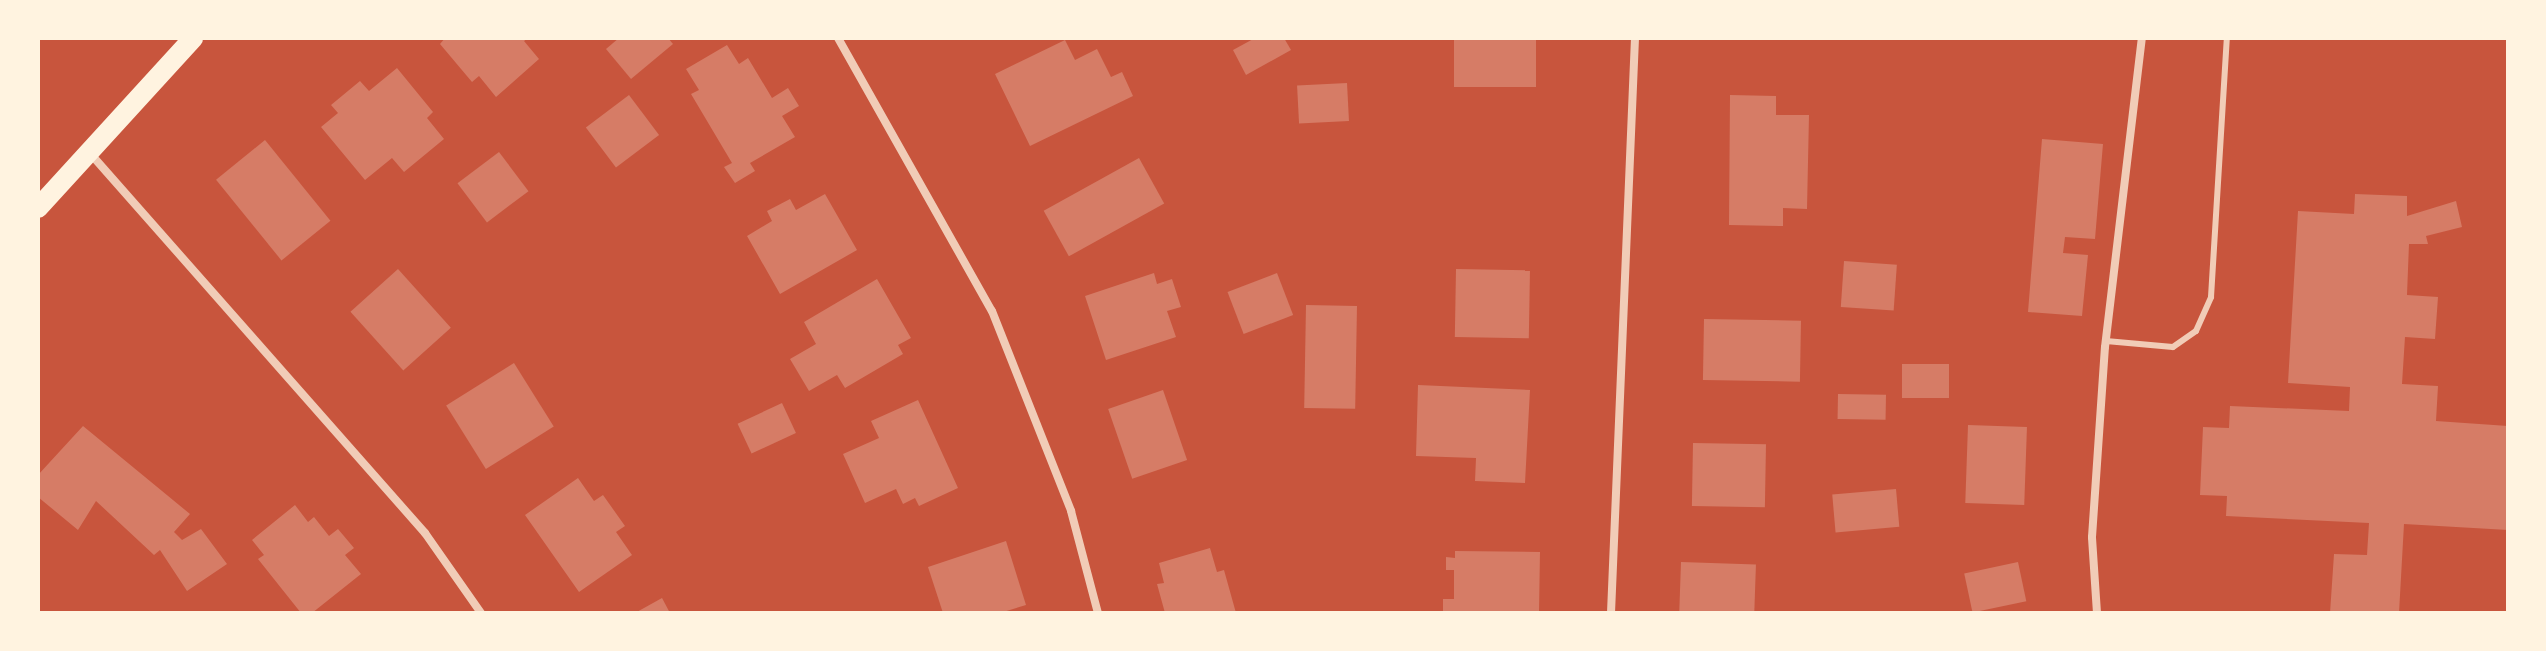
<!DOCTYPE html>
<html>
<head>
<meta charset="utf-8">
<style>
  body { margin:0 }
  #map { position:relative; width:2546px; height:651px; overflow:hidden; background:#c8553d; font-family:"Work Sans",sans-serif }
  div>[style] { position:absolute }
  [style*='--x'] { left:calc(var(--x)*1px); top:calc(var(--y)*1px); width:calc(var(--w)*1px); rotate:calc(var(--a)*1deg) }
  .building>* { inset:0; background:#d67c66; transform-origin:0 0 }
  .service>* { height:6px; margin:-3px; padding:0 3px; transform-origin:3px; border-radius:3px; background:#f1ccb7 }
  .minor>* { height:8px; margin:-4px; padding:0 4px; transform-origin:4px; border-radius:4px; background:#f1ccb7 }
  .primary>* { height:20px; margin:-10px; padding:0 10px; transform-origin:10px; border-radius:10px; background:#fff3e0 }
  span { translate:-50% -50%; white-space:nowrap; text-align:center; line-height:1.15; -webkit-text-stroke:6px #fff3e0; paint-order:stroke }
  .frame { position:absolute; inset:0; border:40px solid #fff3e0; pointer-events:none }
</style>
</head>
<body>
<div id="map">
  <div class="building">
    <i style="clip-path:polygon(445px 38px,528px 38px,524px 41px,539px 59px,496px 97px,479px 76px,472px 82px,440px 44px)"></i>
    <i style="clip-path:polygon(619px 38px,668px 38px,673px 44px,631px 79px,606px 49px)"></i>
    <i style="clip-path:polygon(1255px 38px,1284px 38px,1291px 50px,1246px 75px,1233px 50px)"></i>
    <i style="left:1454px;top:38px;width:82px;height:49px"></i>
    <i style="clip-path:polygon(1065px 40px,1075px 60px,1097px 49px,1111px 77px,1122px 72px,1133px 96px,1030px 146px,995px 74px)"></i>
    <i style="clip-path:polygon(727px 45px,739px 64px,748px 58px,772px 98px,788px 88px,799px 106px,782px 116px,795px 137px,750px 163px,755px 171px,735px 183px,724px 167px,732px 163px,691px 94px,699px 90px,686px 69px)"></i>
    <i style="clip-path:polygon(397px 68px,433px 112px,427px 118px,444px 139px,404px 172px,392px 158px,365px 180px,321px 127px,338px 113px,331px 105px,360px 81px,369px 91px)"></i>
    <i style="left:1347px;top:83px;width:38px;height:50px;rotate:87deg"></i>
    <i style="left:629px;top:95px;width:50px;height:54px;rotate:53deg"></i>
    <i style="clip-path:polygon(1730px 95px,1776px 96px,1776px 115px,1809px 115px,1807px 209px,1783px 208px,1783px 226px,1729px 225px)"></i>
    <i style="clip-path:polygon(2042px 139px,2103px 144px,2095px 239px,2065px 237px,2063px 253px,2088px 255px,2082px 316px,2028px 312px)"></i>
    <i style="left:265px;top:140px;width:104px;height:63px;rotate:51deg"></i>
    <i style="left:499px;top:152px;width:49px;height:52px;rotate:53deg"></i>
    <i style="left:1139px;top:158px;width:52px;height:109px;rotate:61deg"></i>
    <i style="clip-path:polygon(825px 194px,857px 250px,780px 294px,747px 236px,772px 221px,767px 211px,790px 199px,796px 210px)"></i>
    <i style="clip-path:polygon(2355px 194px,2407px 196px,2407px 216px,2456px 201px,2462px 227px,2426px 236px,2428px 244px,2409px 244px,2407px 295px,2438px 297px,2435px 339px,2405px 337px,2402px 384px,2438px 386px,2436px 421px,2508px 426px,2508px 530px,2404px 524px,2399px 613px,2330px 613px,2334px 554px,2367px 555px,2369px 523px,2226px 516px,2227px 496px,2200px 495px,2203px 427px,2229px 428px,2230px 406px,2349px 411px,2350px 387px,2288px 383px,2298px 211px,2354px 214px)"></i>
    <i style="left:1844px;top:261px;width:53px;height:46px;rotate:4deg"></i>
    <i style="left:398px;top:269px;width:79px;height:64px;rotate:48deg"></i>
    <i style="left:1456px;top:269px;width:74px;height:68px;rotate:1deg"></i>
    <i style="clip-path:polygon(1154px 273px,1157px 284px,1172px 279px,1181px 307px,1167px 311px,1176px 337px,1106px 360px,1085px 296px)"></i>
    <i style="left:1277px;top:273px;width:45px;height:53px;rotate:69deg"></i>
    <i style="clip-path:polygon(877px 279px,911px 338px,898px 345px,903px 354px,845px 388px,837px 375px,809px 391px,790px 359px,816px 344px,804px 322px)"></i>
    <i style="left:1306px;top:305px;width:51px;height:103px;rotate:1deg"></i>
    <i style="left:1704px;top:319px;width:97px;height:61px;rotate:1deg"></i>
    <i style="left:514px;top:363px;width:75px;height:80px;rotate:58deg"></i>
    <i style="left:1902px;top:364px;width:47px;height:34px"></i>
    <i style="clip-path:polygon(1418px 385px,1530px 390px,1525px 483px,1475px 481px,1476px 458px,1416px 456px)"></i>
    <i style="left:1163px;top:390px;width:74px;height:58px;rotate:71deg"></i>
    <i style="left:1838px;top:394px;width:48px;height:25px;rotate:1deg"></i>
    <i style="clip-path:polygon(918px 400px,958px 488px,919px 506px,915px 498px,903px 504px,896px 489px,865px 503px,843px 454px,879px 438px,871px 421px)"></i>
    <i style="left:782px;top:403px;width:33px;height:49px;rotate:65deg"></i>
    <i style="left:1968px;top:425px;width:59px;height:78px;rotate:2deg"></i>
    <i style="clip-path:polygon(83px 426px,190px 514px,174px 532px,182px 540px,201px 529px,227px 564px,187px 591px,160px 550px,154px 555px,96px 501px,78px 530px,38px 497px,38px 475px)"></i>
    <i style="left:1693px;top:443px;width:73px;height:63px;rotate:1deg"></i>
    <i style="clip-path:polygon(578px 478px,594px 501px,603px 495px,625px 526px,616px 532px,632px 555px,579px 592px,525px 515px)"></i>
    <i style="left:1896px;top:489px;width:38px;height:64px;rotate:85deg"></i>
    <i style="clip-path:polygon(295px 505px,308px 522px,314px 517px,329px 536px,338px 529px,354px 548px,345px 555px,361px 574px,312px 613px,301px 613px,258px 559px,264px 555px,252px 540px)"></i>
    <i style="clip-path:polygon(1006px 541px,1026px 605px,1000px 613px,943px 613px,928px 567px)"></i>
    <i style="clip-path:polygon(1210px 548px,1217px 572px,1224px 570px,1236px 613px,1165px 613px,1157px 584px,1164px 583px,1159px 563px)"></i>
    <i style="clip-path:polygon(1455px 551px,1540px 552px,1539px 613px,1443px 613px,1443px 599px,1454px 599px,1454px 570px,1446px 570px,1446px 557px,1455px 558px)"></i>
    <i style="left:1681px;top:562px;width:75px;height:51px;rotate:2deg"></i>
    <i style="left:2018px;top:562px;width:40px;height:55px;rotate:78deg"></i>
    <i style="clip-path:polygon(662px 598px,670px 613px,635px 613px)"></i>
  </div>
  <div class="service">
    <i style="--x:2106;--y:341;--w:67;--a:5.1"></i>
    <i style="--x:2173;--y:347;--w:28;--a:-35"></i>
    <i style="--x:2196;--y:331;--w:37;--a:-66"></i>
    <i style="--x:2211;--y:297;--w:259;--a:-86.5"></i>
  </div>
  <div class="minor">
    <i style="--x:838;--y:38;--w:313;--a:60.6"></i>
    <i style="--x:992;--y:311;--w:215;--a:68.4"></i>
    <i style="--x:1071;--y:511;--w:106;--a:75.2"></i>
    <i style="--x:89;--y:152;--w:508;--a:48.59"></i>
    <i style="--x:425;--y:533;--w:98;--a:55"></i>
    <i style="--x:1611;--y:613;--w:576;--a:-87.61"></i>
    <i style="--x:2097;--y:613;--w:76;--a:-93.8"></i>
    <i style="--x:2092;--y:537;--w:190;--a:-86.1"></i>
    <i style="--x:2105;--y:347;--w:311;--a:-83.2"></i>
  </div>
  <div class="primary">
    <i style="--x:38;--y:208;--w:230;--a:-47.6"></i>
  </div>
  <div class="frame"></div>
</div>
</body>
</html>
